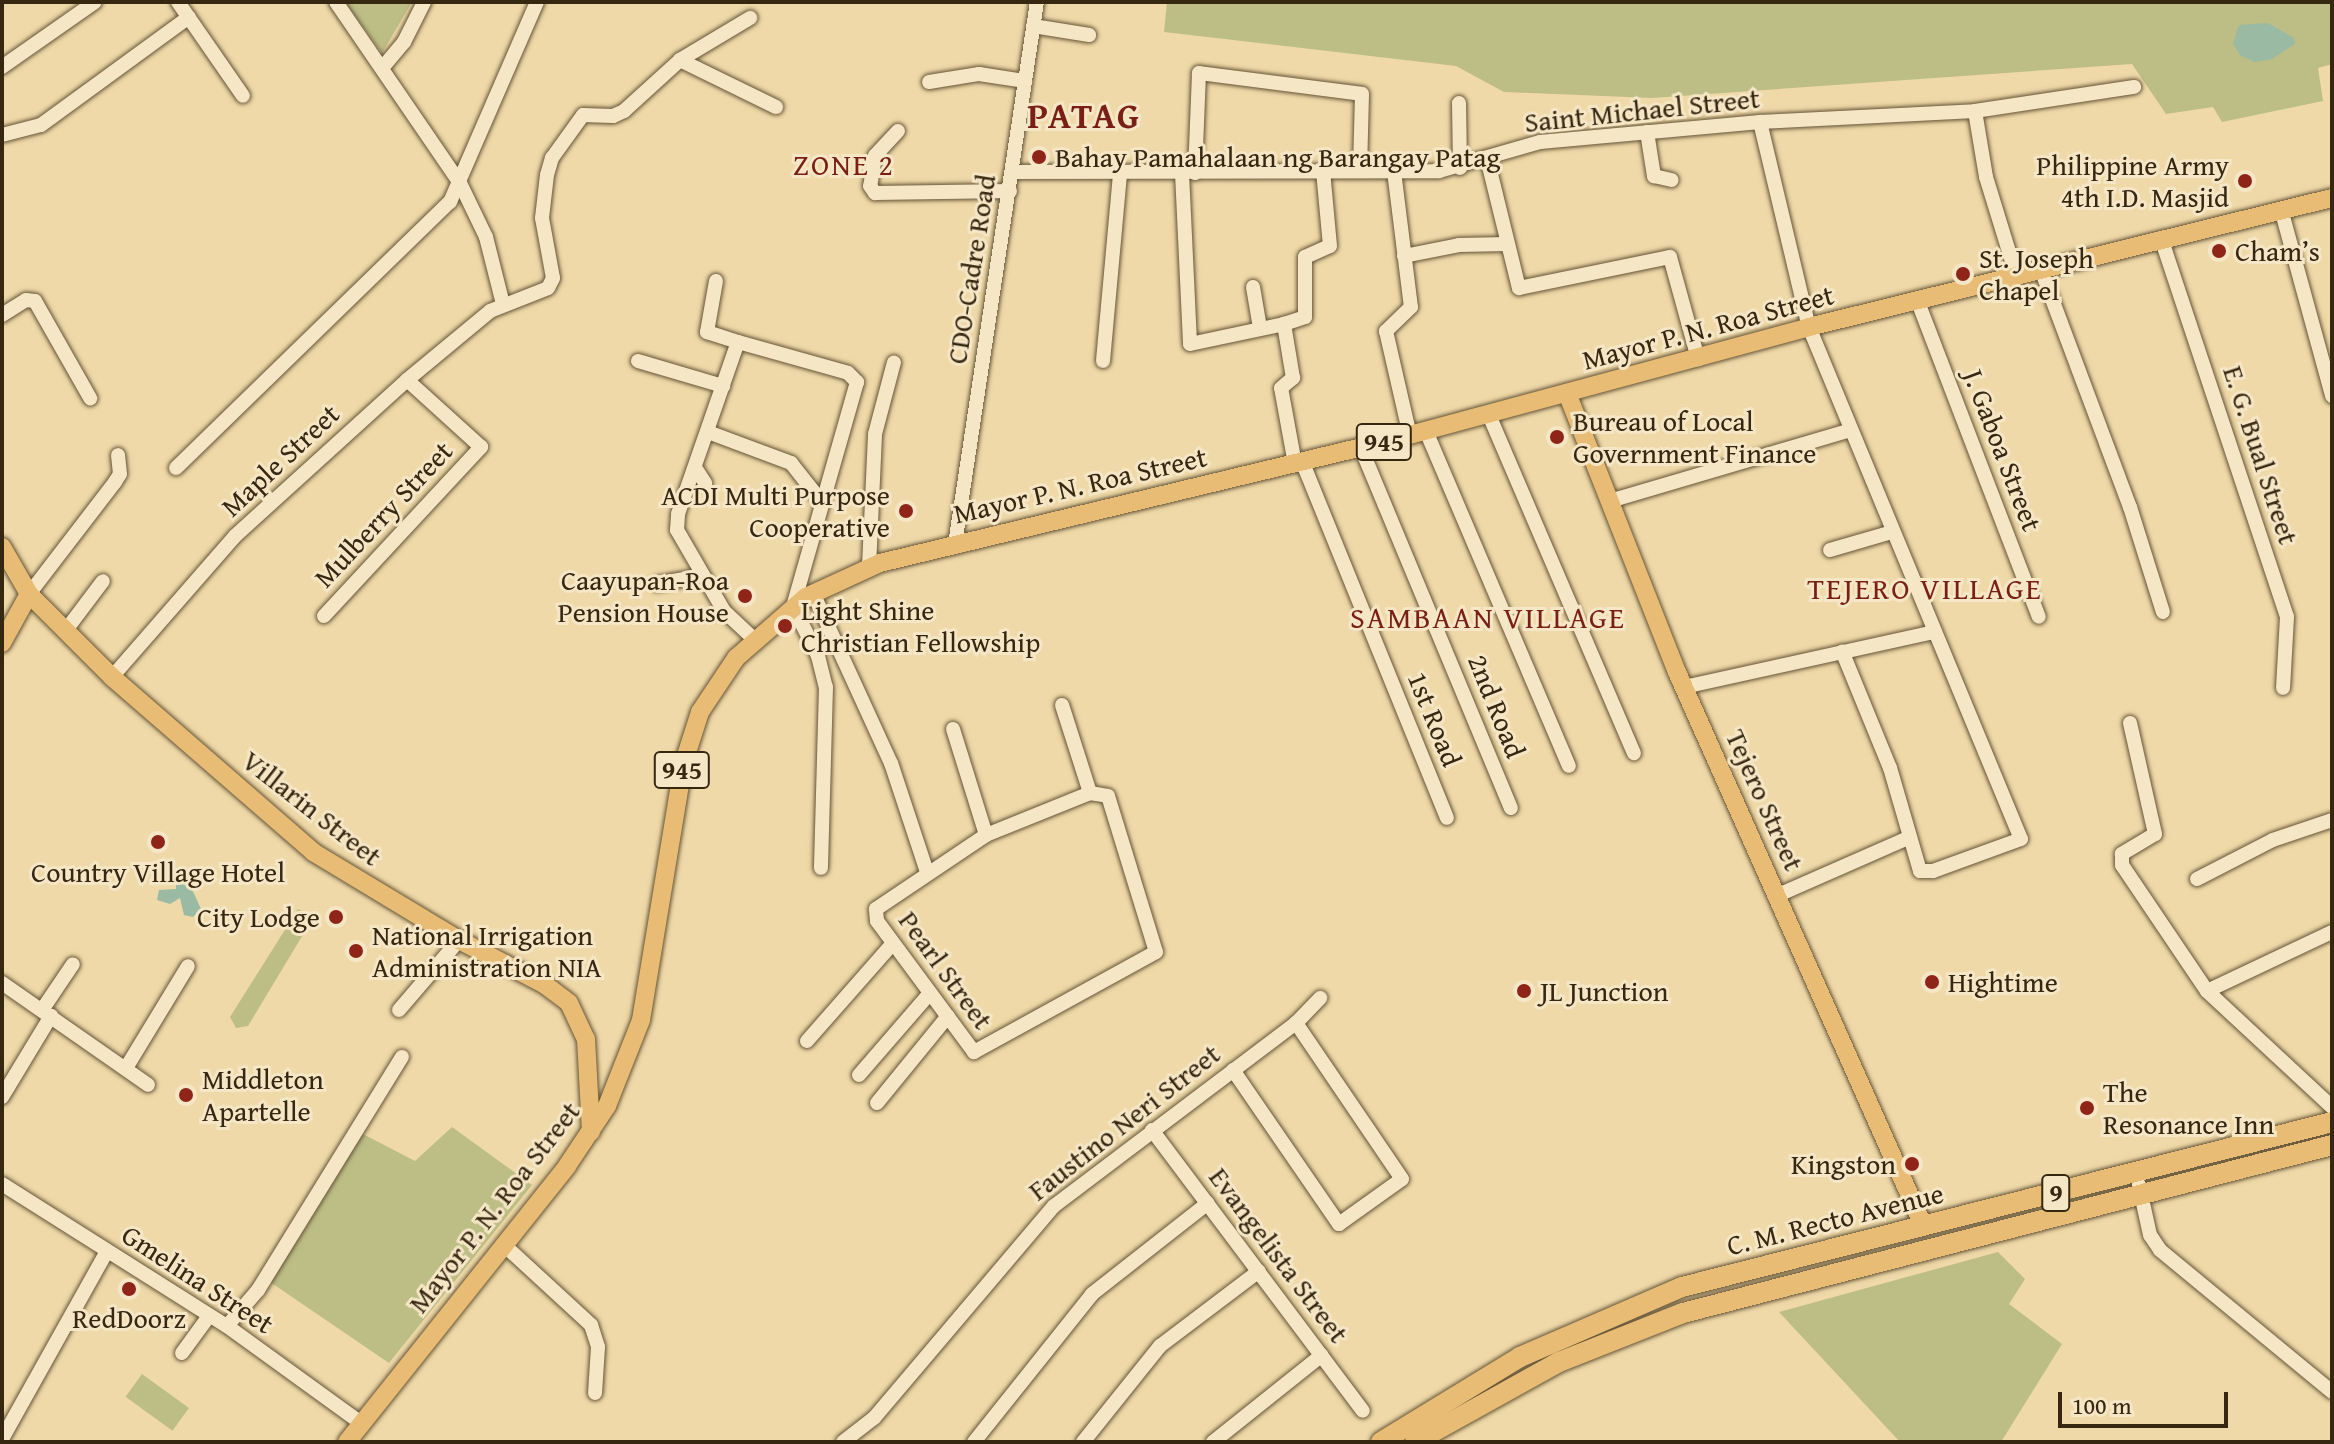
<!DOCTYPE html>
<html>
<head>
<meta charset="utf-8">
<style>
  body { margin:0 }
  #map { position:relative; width:2334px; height:1444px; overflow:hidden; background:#efd9a8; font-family:"Gentium Book Plus",serif }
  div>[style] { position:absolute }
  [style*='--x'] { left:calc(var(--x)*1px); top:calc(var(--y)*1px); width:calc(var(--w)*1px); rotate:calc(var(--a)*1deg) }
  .green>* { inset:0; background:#bdbe85; transform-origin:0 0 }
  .water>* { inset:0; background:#9abaa4 }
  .roads { filter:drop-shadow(0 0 2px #645437) drop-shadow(0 0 2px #645437) }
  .minor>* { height:14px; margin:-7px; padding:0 7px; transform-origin:7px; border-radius:7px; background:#f5e6c6 }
  .major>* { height:18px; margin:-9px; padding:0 9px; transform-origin:9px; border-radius:9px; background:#e8bc74 }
  .highway>* { height:20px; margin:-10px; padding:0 10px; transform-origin:10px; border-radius:10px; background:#e8bc74 }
  .dots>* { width:22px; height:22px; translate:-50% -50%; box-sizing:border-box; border:4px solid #f5e6c6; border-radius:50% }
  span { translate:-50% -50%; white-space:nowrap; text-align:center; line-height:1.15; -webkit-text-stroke:6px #f5e6c6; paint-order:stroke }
  .shield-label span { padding:2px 6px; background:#f5e6c6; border:2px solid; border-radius:6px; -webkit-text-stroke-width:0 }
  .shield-label { font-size:26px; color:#362711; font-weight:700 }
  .street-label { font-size:28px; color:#362711 }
  .poi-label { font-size:28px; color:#362711 }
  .left { translate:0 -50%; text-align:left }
  .right { translate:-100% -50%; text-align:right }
  .neighbourhood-label { font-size:30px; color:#7a1f14; letter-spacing:2px }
  .district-label { font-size:36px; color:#7a1f14; font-weight:700; letter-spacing:2px }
  .frame { position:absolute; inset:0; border:4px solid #362711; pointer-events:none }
  .scale { position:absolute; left:2058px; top:1392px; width:170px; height:36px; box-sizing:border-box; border:4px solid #362711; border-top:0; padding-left:10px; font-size:24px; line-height:28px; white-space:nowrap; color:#362711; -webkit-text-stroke:6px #f5e6c6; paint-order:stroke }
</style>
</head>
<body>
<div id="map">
  <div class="green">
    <i style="clip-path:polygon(345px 2px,412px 2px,382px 53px)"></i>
    <i style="clip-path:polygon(1167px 2px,2332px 2px,2332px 64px,2318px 68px,2323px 101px,2222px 122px,2213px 107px,2166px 114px,2132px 64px,1652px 98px,1504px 92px,1456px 66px,1164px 32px)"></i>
    <i style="clip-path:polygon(298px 909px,313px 918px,248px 1026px,236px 1028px,230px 1017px)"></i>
    <i style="clip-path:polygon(452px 1127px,532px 1185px,389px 1363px,270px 1282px,359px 1132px,415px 1161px)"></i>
    <i style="clip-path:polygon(1998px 1252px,2025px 1279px,2009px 1304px,2062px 1344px,2001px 1442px,1900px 1442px,1779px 1312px)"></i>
    <i style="left:142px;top:1374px;width:58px;height:28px;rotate:36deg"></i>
  </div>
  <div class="water">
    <i style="clip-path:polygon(2268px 23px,2294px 38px,2295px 44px,2270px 60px,2254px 62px,2240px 55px,2233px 43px,2239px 25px)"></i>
    <i style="clip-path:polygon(185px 874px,201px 909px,193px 917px,184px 915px,180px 898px,170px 904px,157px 900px,159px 890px,176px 889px,176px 879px)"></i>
  </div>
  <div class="roads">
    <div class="minor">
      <i style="--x:178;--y:2;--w:114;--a:55.3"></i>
      <i style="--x:336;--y:2;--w:219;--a:55.6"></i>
      <i style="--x:460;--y:183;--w:60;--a:64.3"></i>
      <i style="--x:486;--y:237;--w:69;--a:75.8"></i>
      <i style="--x:1033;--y:26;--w:57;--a:9.1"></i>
      <i style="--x:680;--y:60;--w:107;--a:26.1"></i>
      <i style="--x:2;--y:67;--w:113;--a:-35"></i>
      <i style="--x:383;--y:67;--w:33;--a:-50"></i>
      <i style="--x:404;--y:42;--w:45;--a:-63.4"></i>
      <i style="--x:929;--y:82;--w:51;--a:-9.1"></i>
      <i style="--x:979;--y:74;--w:47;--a:8.7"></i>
      <i style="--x:1459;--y:103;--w:65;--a:89.1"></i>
      <i style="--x:1975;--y:111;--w:67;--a:80.5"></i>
      <i style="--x:1986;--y:177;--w:106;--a:72.9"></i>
      <i style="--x:1760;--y:122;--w:211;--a:76.6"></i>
      <i style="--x:1809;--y:327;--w:554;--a:67.51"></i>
      <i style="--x:2021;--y:839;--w:94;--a:160"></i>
      <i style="--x:1933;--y:871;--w:13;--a:180"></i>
      <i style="--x:1920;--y:871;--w:107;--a:-106.2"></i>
      <i style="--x:1890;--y:768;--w:126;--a:-112.3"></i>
      <i style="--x:898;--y:131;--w:34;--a:133"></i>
      <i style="--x:875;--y:156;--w:30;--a:99"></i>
      <i style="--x:870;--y:186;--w:9;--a:54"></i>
      <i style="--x:875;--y:193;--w:135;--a:-0.8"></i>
      <i style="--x:1647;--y:132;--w:45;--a:81"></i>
      <i style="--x:1654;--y:176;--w:18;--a:13"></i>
      <i style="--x:2;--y:135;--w:40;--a:-14.4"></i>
      <i style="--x:41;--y:125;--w:183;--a:-36.1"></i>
      <i style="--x:1487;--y:158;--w:134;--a:76.2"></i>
      <i style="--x:1519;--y:288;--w:154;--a:-11.6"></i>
      <i style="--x:1670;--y:257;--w:106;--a:74.6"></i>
      <i style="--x:1394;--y:171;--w:137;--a:82.9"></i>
      <i style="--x:1411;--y:307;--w:35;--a:136"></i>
      <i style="--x:1386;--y:331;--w:108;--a:77.1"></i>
      <i style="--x:1013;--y:172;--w:426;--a:-0.1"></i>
      <i style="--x:1439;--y:171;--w:105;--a:-16"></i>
      <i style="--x:1540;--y:142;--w:221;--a:-5.2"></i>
      <i style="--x:1760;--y:122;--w:215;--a:-2.9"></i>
      <i style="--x:1975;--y:111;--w:161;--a:-8.6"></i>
      <i style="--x:1182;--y:173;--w:171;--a:87.3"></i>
      <i style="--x:1190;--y:344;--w:96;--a:-12"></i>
      <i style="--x:1195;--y:173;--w:100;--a:-87.7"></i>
      <i style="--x:1199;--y:73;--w:164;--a:7.3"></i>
      <i style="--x:1362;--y:94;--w:77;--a:91.5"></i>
      <i style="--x:2281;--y:209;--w:194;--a:74.7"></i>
      <i style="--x:2162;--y:241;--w:396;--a:71.6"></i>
      <i style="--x:2287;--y:617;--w:71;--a:93.2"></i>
      <i style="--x:1404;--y:256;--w:56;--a:-11.3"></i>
      <i style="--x:1459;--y:245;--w:48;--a:-1.2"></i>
      <i style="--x:2042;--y:272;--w:251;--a:69.5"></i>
      <i style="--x:2130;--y:507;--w:110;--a:72.6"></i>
      <i style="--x:716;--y:281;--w:52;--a:100"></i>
      <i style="--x:707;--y:332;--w:33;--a:18"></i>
      <i style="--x:1253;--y:287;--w:42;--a:80.3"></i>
      <i style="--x:1918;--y:302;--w:337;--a:69"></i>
      <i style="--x:2;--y:315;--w:28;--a:-32"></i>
      <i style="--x:26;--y:300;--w:9;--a:6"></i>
      <i style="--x:35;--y:301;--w:112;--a:60.4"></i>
      <i style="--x:638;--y:361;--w:89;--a:16.4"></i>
      <i style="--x:1103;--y:361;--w:189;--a:-84.8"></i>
      <i style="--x:1489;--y:415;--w:368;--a:66.8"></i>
      <i style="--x:1426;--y:431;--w:364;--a:66.9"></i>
      <i style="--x:708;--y:432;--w:89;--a:20.5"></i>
      <i style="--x:791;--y:463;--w:48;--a:51.7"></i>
      <i style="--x:1361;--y:448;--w:390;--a:67.4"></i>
      <i style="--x:1302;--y:461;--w:385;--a:67.9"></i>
      <i style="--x:1295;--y:464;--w:77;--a:-100.4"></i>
      <i style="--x:1281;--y:388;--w:16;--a:-40"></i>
      <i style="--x:1293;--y:378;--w:55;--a:-99.5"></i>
      <i style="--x:1284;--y:324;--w:22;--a:-18"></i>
      <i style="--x:1305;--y:317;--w:60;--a:-90"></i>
      <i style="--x:1305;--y:257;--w:27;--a:-24"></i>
      <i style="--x:1330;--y:246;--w:75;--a:-95.3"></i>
      <i style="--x:176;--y:468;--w:382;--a:-44.2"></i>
      <i style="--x:450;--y:202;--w:218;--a:-66.5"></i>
      <i style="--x:696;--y:469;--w:17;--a:57"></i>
      <i style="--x:1613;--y:500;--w:245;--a:-16.4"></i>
      <i style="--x:955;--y:544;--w:548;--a:-81.4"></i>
      <i style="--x:1830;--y:550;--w:65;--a:-16.2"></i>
      <i style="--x:869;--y:567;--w:133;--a:-87.4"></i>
      <i style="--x:875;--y:434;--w:74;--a:-75.2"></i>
      <i style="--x:657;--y:584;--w:44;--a:-10.5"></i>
      <i style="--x:813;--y:593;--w:187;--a:65.4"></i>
      <i style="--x:891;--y:763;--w:115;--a:71.7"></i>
      <i style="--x:29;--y:594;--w:141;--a:-52.5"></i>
      <i style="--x:115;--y:482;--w:9;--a:-58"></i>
      <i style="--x:120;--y:474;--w:19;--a:-96"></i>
      <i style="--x:324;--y:616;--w:231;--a:-47.1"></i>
      <i style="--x:481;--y:447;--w:100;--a:-137.8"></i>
      <i style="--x:66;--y:630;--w:61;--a:-52.9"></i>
      <i style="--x:755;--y:640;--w:42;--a:-136.9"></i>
      <i style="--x:724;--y:611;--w:94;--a:-120.1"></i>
      <i style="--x:677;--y:530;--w:16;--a:-86"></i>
      <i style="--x:678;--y:514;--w:182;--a:-70.8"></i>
      <i style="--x:738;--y:342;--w:114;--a:15.7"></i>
      <i style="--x:848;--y:373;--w:13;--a:45"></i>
      <i style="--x:857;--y:382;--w:233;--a:105.9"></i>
      <i style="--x:793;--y:606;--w:56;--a:63.4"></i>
      <i style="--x:818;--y:656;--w:32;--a:76"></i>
      <i style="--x:826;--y:687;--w:181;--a:91.6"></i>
      <i style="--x:112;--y:677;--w:187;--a:-48.9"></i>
      <i style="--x:235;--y:536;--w:232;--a:-42.2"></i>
      <i style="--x:407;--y:380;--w:108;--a:-39.7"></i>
      <i style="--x:490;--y:311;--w:62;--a:-21.6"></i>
      <i style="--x:548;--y:288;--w:11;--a:-63"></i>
      <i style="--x:553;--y:278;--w:61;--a:-100.4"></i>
      <i style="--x:542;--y:218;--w:43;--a:-83.4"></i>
      <i style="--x:547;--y:175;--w:18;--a:-74"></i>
      <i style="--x:552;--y:158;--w:53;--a:-54.2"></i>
      <i style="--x:583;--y:115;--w:30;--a:2"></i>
      <i style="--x:613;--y:116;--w:12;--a:-24"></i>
      <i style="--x:624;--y:111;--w:76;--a:-42.3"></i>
      <i style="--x:680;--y:60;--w:82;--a:-31"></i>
      <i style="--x:1684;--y:687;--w:256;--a:-12.4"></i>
      <i style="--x:1062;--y:705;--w:92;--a:72.3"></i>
      <i style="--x:2130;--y:723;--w:114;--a:77.3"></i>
      <i style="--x:2155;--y:834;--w:39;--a:149"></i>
      <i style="--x:2122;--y:854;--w:11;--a:90"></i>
      <i style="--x:2122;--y:865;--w:152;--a:56"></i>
      <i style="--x:2207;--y:991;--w:171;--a:42.9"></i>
      <i style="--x:953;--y:729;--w:111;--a:72.7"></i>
      <i style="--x:1090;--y:793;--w:18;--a:9"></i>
      <i style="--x:1108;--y:796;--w:163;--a:72.9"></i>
      <i style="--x:1156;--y:952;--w:208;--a:151.2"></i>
      <i style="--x:974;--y:1052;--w:163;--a:-126.5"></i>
      <i style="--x:877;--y:921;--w:12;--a:-95"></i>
      <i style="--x:876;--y:909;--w:133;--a:-33.9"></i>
      <i style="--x:986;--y:835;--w:112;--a:-22"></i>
      <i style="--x:2197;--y:879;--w:85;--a:-27.2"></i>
      <i style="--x:2273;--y:840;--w:62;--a:-18.7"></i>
      <i style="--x:1778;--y:895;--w:144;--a:-23.7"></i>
      <i style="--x:2;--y:983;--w:178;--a:34.9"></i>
      <i style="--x:2207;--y:991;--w:138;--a:-25.3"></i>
      <i style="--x:42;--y:1010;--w:55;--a:-56"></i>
      <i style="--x:399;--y:1010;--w:92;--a:-49.4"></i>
      <i style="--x:807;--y:1041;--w:130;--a:-48.7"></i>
      <i style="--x:126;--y:1068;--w:119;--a:-58.7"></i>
      <i style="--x:1233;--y:1070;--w:187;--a:55.5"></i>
      <i style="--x:1339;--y:1224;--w:77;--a:-35.5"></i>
      <i style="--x:1402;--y:1179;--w:189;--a:-124.2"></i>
      <i style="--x:859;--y:1075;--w:108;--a:-49.1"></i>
      <i style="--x:2;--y:1097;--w:95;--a:-58.8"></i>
      <i style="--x:877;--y:1103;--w:112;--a:-50.8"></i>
      <i style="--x:1152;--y:1130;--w:351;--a:53.1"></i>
      <i style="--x:2;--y:1184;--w:266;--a:32.3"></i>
      <i style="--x:227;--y:1326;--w:165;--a:35.9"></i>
      <i style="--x:2139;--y:1185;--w:51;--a:77.6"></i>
      <i style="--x:2150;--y:1235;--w:18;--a:56"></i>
      <i style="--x:2160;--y:1250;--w:223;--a:39.5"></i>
      <i style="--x:503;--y:1244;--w:120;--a:42.6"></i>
      <i style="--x:591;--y:1325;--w:23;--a:72"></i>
      <i style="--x:598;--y:1347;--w:46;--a:93.7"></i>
      <i style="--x:227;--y:1326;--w:48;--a:-49.3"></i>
      <i style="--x:258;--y:1290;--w:274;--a:-58.3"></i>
      <i style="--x:182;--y:1353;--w:46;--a:-53.9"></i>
      <i style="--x:2;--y:1439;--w:215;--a:-60.8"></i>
      <i style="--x:843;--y:1442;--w:39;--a:-38"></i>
      <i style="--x:874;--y:1418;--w:278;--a:-49.7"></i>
      <i style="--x:1054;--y:1206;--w:303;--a:-37.1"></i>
      <i style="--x:1296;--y:1023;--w:35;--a:-46"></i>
      <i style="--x:974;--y:1442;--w:189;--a:-51.4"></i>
      <i style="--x:1092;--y:1294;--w:147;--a:-38.1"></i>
      <i style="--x:1083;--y:1442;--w:123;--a:-51.3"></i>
      <i style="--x:1160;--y:1346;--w:124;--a:-37.1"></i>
      <i style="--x:1213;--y:1442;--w:139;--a:-38.6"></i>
    </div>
    <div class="major">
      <i style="--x:1567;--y:393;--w:300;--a:68.5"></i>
      <i style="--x:1677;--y:672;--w:605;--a:66.02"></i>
      <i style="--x:2;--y:547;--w:54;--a:60.1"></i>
      <i style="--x:29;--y:594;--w:117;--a:45"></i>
      <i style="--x:112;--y:677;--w:267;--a:41"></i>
      <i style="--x:313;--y:852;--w:170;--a:31.1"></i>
      <i style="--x:459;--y:940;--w:96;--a:27.4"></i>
      <i style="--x:544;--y:984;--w:31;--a:37"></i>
      <i style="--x:569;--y:1003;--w:40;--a:65"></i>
      <i style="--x:586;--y:1039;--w:93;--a:86.9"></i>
      <i style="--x:2;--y:643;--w:56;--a:-61.1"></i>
      <i style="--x:347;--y:1442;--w:353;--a:-51.4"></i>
      <i style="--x:567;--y:1166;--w:72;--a:-56.3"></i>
      <i style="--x:607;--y:1106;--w:92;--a:-68.4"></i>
      <i style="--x:641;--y:1020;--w:258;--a:-80.6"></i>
      <i style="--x:683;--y:765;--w:56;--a:-72.2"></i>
      <i style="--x:700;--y:712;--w:65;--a:-56.3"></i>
      <i style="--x:736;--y:658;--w:93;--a:-41.1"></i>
      <i style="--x:806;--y:597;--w:81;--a:-24.7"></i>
      <i style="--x:880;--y:563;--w:526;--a:-13.53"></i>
      <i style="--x:1391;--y:440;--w:433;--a:-15.1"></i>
      <i style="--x:1809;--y:327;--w:539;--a:-13.86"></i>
    </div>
    <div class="highway">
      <i style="--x:1381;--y:1442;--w:163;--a:-31.4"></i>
      <i style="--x:1520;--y:1357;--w:176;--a:-23.4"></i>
      <i style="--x:1682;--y:1287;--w:671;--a:-14.24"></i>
      <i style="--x:1415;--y:1442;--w:165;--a:-29.1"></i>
      <i style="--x:1559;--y:1362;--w:133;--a:-21.6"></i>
      <i style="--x:1683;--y:1313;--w:670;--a:-14.51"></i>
    </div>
  </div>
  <div class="dots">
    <i style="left:1039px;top:157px;background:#8f2418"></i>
    <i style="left:2245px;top:181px;background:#8f2418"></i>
    <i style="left:2219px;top:251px;background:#8f2418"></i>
    <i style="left:1963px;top:274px;background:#8f2418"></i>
    <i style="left:1557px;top:437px;background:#8f2418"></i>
    <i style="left:906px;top:511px;background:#8f2418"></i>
    <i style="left:745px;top:596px;background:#8f2418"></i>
    <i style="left:785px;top:626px;background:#8f2418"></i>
    <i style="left:158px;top:842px;background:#8f2418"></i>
    <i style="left:336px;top:917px;background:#8f2418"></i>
    <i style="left:356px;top:951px;background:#8f2418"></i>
    <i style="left:1932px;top:982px;background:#8f2418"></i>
    <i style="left:1524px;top:991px;background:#8f2418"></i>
    <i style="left:186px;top:1095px;background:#8f2418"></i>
    <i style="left:2087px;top:1108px;background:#8f2418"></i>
    <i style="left:1912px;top:1164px;background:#8f2418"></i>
    <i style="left:129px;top:1289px;background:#8f2418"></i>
  </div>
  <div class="shield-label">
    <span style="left:1384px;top:442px">945</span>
    <span style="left:682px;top:770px">945</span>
    <span style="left:2056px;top:1193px">9</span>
  </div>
  <div class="street-label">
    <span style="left:1642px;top:110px;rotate:-6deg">Saint Michael Street</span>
    <span style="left:971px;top:269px;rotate:-81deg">CDO-Cadre Road</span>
    <span style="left:1708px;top:327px;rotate:-15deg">Mayor P. N. Roa Street</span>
    <span style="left:2003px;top:450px;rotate:69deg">J. Gaboa Street</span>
    <span style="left:2261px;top:455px;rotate:72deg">E. G. Bual Street</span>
    <span style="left:280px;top:460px;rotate:-43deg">Maple Street</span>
    <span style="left:1080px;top:485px;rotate:-13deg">Mayor P. N. Roa Street</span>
    <span style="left:383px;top:514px;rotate:-47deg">Mulberry Street</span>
    <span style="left:1497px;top:706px;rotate:68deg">2nd Road</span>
    <span style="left:1435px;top:719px;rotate:68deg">1st Road</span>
    <span style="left:1765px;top:800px;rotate:66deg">Tejero Street</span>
    <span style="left:312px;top:808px;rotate:38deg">Villarin Street</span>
    <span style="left:946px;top:970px;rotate:54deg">Pearl Street</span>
    <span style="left:1124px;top:1122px;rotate:-38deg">Faustino Neri Street</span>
    <span style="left:494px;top:1207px;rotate:-52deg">Mayor P. N. Roa Street</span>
    <span style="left:1835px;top:1219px;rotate:-14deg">C. M. Recto Avenue</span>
    <span style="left:1279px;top:1255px;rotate:53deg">Evangelista Street</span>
    <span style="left:198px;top:1279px;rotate:33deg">Gmelina Street</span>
  </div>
  <div class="poi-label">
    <span class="left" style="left:1055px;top:157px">Bahay Pamahalaan ng Barangay Patag</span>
    <span class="right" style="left:2229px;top:181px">Philippine Army<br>4th I.D. Masjid</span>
    <span class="left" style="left:2235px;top:251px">Cham’s</span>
    <span class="left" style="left:1979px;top:274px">St. Joseph<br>Chapel</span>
    <span class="left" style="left:1573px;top:437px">Bureau of Local<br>Government Finance</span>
    <span class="right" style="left:890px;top:511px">ACDI Multi Purpose<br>Cooperative</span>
    <span class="right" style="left:729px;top:596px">Caayupan-Roa<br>Pension House</span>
    <span class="left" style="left:801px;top:626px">Light Shine<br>Christian Fellowship</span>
    <span style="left:158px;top:872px">Country Village Hotel</span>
    <span class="right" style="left:320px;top:917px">City Lodge</span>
    <span class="left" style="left:372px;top:951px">National Irrigation<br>Administration NIA</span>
    <span class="left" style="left:1948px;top:982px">Hightime</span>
    <span class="left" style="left:1540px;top:991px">JL Junction</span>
    <span class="left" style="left:202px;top:1095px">Middleton<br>Apartelle</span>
    <span class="left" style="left:2103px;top:1108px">The<br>Resonance Inn</span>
    <span class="right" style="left:1896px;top:1164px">Kingston</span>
    <span style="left:129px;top:1318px">RedDoorz</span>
  </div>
  <div class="neighbourhood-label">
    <span style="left:844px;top:164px">ZONE 2</span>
    <span style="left:1925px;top:588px">TEJERO VILLAGE</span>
    <span style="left:1488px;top:617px">SAMBAAN VILLAGE</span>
  </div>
  <div class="district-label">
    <span style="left:1084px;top:115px">PATAG</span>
  </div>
  <div class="frame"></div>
  <div class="scale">100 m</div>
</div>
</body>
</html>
